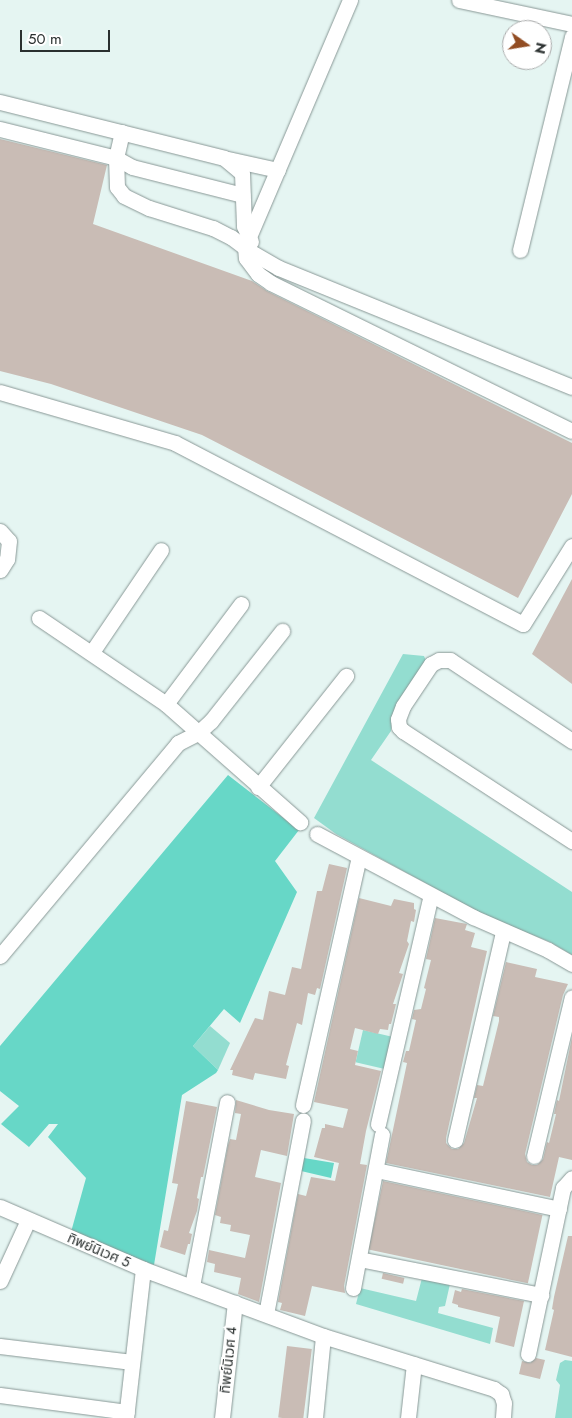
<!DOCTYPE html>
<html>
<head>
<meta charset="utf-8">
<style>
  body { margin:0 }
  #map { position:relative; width:572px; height:1418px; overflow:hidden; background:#e5f5f2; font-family:Jost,"Noto Sans Thai",sans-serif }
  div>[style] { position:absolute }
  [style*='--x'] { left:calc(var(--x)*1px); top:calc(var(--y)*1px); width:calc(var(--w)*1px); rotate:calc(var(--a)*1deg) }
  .green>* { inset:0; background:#93ddd0; transform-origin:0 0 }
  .forest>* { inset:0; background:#67d7c7 }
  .building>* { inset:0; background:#c9bcb5; transform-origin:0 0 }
  .roads { filter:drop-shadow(0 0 1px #899896) drop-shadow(0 0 1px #899896) }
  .minor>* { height:15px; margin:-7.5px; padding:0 7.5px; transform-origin:7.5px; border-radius:7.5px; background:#fff }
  span { translate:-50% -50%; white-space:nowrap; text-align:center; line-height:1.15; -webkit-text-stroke:4px #fff; paint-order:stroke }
  .street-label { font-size:14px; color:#2a302f }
  .north { position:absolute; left:502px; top:20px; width:50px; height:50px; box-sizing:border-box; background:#fff; border:1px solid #aaacac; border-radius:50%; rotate:103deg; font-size:14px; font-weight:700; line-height:20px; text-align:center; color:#2a302f }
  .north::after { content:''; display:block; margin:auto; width:18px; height:22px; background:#924d23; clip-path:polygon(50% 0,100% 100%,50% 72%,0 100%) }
  .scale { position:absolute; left:20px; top:30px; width:90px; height:22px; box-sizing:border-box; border:2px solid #2a302f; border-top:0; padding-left:6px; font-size:15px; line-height:18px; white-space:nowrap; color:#2a302f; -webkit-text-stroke:4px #fff; paint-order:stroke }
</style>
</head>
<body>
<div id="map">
  <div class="green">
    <i style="clip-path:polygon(403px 654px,424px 656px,427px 663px,392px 720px,391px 731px,371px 760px,572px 892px,572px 955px,550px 942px,485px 916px,336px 834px,314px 818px)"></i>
    <i style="clip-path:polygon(210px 1026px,230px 1043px,218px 1070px,193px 1046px)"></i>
    <i style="left:363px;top:1030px;width:31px;height:33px;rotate:13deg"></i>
    <i style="clip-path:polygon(422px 1278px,450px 1284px,445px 1306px,439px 1307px,438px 1313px,493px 1328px,490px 1344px,356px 1304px,360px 1288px,416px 1301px)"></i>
    <i style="clip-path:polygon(565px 1360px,572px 1361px,572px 1418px,555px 1418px,560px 1385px,556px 1380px,560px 1363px)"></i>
  </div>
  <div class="forest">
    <i style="clip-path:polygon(228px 775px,299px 830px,275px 861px,297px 892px,240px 1023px,224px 1009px,193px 1046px,218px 1070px,216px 1073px,182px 1095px,154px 1265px,71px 1232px,86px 1178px,48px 1137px,58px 1124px,49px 1124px,29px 1147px,1px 1124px,19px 1106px,0 1091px,0 1046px)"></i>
    <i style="clip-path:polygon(304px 1158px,334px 1163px,331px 1178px,301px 1171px)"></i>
  </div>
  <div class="building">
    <i style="clip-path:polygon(0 139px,107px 165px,93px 224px,252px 281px,267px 291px,572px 443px,572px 494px,518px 598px,202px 435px,51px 384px,0 371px)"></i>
    <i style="clip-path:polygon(572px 579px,572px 684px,532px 654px)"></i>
    <i style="clip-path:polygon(329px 864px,347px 868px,320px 989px,317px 988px,315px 995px,308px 993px,302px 1025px,297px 1023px,286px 1065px,289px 1066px,286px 1079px,255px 1073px,253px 1080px,232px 1075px,233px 1070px,230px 1070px,255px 1018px,263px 1020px,269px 991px,285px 995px,292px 967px,301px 969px,317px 891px,322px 891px)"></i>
    <i style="clip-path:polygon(359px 898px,391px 906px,394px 899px,414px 903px,414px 909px,416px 910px,414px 922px,411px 921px,407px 941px,409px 944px,399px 973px,403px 974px,393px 1004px,396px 1004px,391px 1024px,389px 1024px,388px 1030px,380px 1029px,378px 1034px,355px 1028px,350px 1049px,358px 1051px,355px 1065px,381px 1071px,366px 1131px,360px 1164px,367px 1165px,344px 1286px,345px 1293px,312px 1286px,305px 1316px,280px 1310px,282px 1303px,278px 1302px,298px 1194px,306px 1196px,311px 1177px,335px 1181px,339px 1163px,314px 1157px,322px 1128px,325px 1128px,325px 1124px,343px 1128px,348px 1109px,314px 1102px)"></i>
    <i style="clip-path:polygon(435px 918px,467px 924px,465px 930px,475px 933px,471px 947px,487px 951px,446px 1138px,446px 1143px,452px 1149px,458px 1149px,464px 1143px,477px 1098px,474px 1098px,477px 1085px,483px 1086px,499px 1021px,499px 1017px,493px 1016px,506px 962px,537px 969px,535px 977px,568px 984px,563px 995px,525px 1154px,527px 1162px,532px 1165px,537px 1165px,543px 1159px,547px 1142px,549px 1143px,556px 1114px,554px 1114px,557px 1100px,559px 1101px,572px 1037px,572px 1160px,559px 1157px,550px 1197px,386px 1163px,407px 1063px,403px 1062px,406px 1051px,409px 1051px,416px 1020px,412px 1019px,414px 1010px,421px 1009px,426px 989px,424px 988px,431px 960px,426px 959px)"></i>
    <i style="clip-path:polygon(236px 1100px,269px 1110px,294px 1114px,287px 1156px,261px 1150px,255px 1177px,281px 1183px,259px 1302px,238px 1294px,241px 1278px,214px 1272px,215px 1264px,207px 1262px,209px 1250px,245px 1258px,250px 1235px,230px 1231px,231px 1225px,220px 1223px,221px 1217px,215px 1215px,228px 1145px,230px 1139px,236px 1140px,241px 1114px,235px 1113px)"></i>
    <i style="clip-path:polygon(186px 1101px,217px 1107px,203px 1177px,201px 1177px,197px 1198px,199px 1199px,197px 1211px,189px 1233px,192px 1234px,190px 1244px,188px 1244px,185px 1255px,160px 1247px,164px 1230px,168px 1231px,178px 1184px,172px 1183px)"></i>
    <i style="left:383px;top:1181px;width:163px;height:70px;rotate:12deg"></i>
    <i style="clip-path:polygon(568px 1236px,572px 1236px,572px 1357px,545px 1350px,554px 1310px,552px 1309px,554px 1297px)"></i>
    <i style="left:383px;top:1273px;width:22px;height:6px;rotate:13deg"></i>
    <i style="clip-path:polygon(462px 1289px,524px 1301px,514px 1347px,495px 1342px,500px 1317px,458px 1307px,458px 1305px,452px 1303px,455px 1290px,461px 1292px)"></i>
    <i style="left:287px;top:1346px;width:25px;height:72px;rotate:7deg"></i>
    <i style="clip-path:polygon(536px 1358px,545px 1360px,540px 1379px,519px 1374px,522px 1361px,530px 1363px)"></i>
  </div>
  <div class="roads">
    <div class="minor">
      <i style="--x:350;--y:0;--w:260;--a:113.1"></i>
      <i style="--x:248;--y:239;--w:9;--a:111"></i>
      <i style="--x:245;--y:247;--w:11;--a:85"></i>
      <i style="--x:246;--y:258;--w:20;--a:53"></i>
      <i style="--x:258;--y:274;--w:16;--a:35"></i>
      <i style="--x:271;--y:283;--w:335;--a:26.2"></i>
      <i style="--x:459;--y:0;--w:116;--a:12"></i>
      <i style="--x:0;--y:102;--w:231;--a:14"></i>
      <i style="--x:224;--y:158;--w:23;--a:40"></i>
      <i style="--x:242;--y:173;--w:53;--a:87.8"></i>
      <i style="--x:244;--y:226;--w:17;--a:66"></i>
      <i style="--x:0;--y:129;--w:120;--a:14"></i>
      <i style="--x:116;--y:158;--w:18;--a:29"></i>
      <i style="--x:132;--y:167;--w:114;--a:14.2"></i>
      <i style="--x:122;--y:132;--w:27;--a:103"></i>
      <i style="--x:116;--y:158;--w:29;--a:88"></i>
      <i style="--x:117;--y:187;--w:11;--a:52"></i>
      <i style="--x:124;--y:196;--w:28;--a:26"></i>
      <i style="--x:149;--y:208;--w:67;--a:17.4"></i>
      <i style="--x:213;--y:228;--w:20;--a:27"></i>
      <i style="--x:231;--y:237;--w:25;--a:37"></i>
      <i style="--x:251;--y:252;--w:32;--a:30"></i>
      <i style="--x:279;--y:268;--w:316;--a:22.1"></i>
      <i style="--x:228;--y:159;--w:51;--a:12.4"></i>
      <i style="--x:520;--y:250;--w:220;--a:-76.3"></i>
      <i style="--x:0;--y:392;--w:182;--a:16.2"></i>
      <i style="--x:175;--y:443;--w:392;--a:27.5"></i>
      <i style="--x:523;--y:624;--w:92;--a:-57.9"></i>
      <i style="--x:0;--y:531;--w:13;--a:48"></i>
      <i style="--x:9;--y:541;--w:18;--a:96"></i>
      <i style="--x:7;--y:559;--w:13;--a:122"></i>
      <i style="--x:39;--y:618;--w:153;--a:34.1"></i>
      <i style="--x:166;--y:704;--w:179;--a:41.4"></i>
      <i style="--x:92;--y:652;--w:123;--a:-55.9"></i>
      <i style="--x:166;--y:704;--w:125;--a:-53.1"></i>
      <i style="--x:572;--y:741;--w:146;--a:-146.4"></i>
      <i style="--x:450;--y:660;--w:11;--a:180"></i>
      <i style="--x:439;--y:660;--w:9;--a:153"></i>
      <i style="--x:431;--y:664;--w:50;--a:123.7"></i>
      <i style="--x:403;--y:706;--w:14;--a:111"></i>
      <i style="--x:398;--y:719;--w:8;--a:83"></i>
      <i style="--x:399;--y:727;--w:6;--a:45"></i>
      <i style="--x:403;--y:731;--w:202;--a:33.1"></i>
      <i style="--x:258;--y:787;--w:142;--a:-51.6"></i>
      <i style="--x:317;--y:834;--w:177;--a:28"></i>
      <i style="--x:473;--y:917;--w:82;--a:23.7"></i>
      <i style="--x:548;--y:950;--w:28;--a:30"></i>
      <i style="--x:0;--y:956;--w:278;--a:-50.1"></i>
      <i style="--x:178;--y:743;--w:22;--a:-27"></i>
      <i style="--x:198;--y:733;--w:18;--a:-43"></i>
      <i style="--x:211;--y:721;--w:115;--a:-51.7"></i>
      <i style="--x:303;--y:1105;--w:254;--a:-77.3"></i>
      <i style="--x:378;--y:1124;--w:235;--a:-77"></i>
      <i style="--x:455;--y:1140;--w:213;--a:-77"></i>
      <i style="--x:534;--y:1156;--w:163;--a:-76.6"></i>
      <i style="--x:376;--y:1170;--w:187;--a:12"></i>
      <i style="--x:0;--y:1207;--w:156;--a:23.4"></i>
      <i style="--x:143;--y:1269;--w:150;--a:96.5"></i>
      <i style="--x:359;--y:1259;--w:186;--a:11.2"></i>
      <i style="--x:143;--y:1269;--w:192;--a:20.4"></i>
      <i style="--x:323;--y:1336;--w:179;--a:17.2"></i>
      <i style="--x:494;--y:1389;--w:9;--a:36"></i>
      <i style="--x:501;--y:1394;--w:9;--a:72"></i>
      <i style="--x:504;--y:1403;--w:15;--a:94"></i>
      <i style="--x:0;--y:1281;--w:67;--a:-65.3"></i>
      <i style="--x:192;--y:1286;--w:187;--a:-79.2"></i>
      <i style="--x:353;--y:1288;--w:156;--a:-79.3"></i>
      <i style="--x:266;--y:1314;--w:197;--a:-79.2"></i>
      <i style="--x:0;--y:1346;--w:133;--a:6.9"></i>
      <i style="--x:528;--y:1354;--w:170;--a:-78.1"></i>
      <i style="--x:563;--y:1188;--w:13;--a:-48"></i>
      <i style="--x:0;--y:1395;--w:128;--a:7.6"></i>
      <i style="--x:222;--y:1418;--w:116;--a:-83.6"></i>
      <i style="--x:315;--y:1418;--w:82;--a:-84.4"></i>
      <i style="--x:408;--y:1418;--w:54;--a:-83.7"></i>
    </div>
  </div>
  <div class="street-label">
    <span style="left:99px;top:1250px;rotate:23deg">ทิพย์นิเวศ 5</span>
    <span style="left:228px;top:1360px;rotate:-84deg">ทิพย์นิเวศ 4</span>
  </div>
  <div class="north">N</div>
  <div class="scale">50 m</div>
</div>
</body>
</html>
